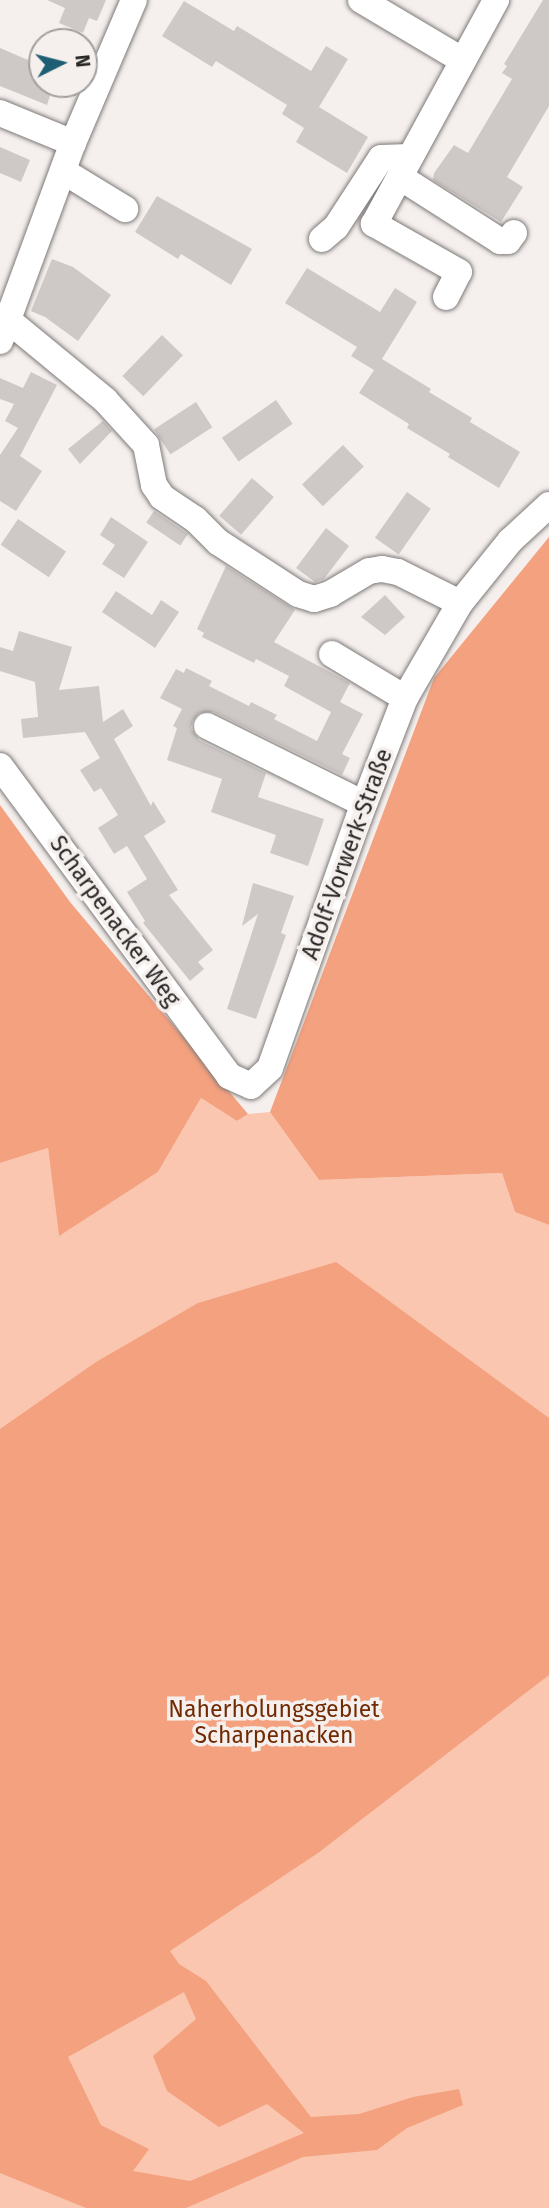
<!DOCTYPE html>
<html>
<head>
<meta charset="utf-8">
<style>
  body { margin:0 }
  #map { position:relative; width:549px; height:2208px; overflow:hidden; background:#f5f0ee; font-family:"Fira Sans",sans-serif }
  div>[style] { position:absolute }
  [style*='--x'] { left:calc(var(--x)*1px); top:calc(var(--y)*1px); width:calc(var(--w)*1px); rotate:calc(var(--a)*1deg) }
  .green>* { inset:0; background:#fbc6b0 }
  .forest>* { inset:0; background:#f4a17f }
  .building>* { inset:0; background:#cec9c7; transform-origin:0 0 }
  .roads { filter:drop-shadow(0 0 2px #7e7a78) drop-shadow(0 0 2px #7e7a78) }
  .minor>* { height:26px; margin:-13px; padding:0 13px; transform-origin:13px; border-radius:13px; background:#fff }
  span { translate:-50% -50%; white-space:nowrap; text-align:center; line-height:1.15; -webkit-text-stroke:7px #f5f0ee; paint-order:stroke }
  .street-label { font-size:23px; color:#282625 }
  .park-label { font-size:23px; color:#722a03 }
  .north { position:absolute; left:28px; top:28px; width:70px; height:70px; box-sizing:border-box; background:#f5f0ee; border:2px solid #a39f9e; border-radius:50%; rotate:84deg; font-size:19px; font-weight:700; line-height:28px; text-align:center; color:#282625 }
  .north::after { content:''; display:block; margin:auto; width:24px; height:32px; background:#1d5e73; clip-path:polygon(50% 0,100% 100%,50% 72%,0 100%) }
</style>
</head>
<body>
<div id="map">
  <div class="green">
    <i style="clip-path:polygon(201px 1098px,237px 1121px,248px 1114px,270px 1112px,319px 1180px,502px 1173px,515px 1212px,549px 1225px,549px 2208px,0 2208px,0 1163px,48px 1148px,59px 1235px,158px 1172px)"></i>
  </div>
  <div class="forest">
    <i style="clip-path:polygon(549px 537px,549px 1225px,515px 1212px,502px 1173px,319px 1180px,270px 1112px,434px 678px)"></i>
    <i style="clip-path:polygon(0 805px,70px 902px,248px 1114px,237px 1121px,201px 1098px,158px 1172px,59px 1236px,48px 1148px,0 1163px)"></i>
    <i style="clip-path:polygon(evenodd,336px 1262px,549px 1418px,549px 1675px,318px 1853px,170px 1951px,179px 1964px,206px 1981px,311px 2117px,359px 2114px,413px 2097px,459px 2089px,463px 2105px,407px 2128px,377px 2150px,303px 2157px,186px 2208px,86px 2208px,0 2173px,0 1429px,96px 1362px,198px 1303px,336px 1262px,184px 1992px,196px 2019px,153px 2056px,167px 2091px,219px 2127px,267px 2104px,304px 2133px,190px 2181px,133px 2171px,149px 2149px,101px 2125px,68px 2057px,184px 1992px)"></i>
  </div>
  <div class="building">
    <i style="clip-path:polygon(47px 0,106px 0,97px 21px,89px 18px,83px 33px,59px 23px,65px 8px)"></i>
    <i style="clip-path:polygon(543px 0,549px 0,549px 106px,507px 177px,523px 187px,501px 222px,433px 180px,434px 173px,454px 145px,468px 153px,512px 79px,502px 73px,507px 66px,504px 64px)"></i>
    <i style="clip-path:polygon(184px 1px,234px 31px,237px 26px,311px 71px,326px 46px,348px 59px,319px 107px,368px 137px,347px 173px,296px 142px,304px 128px,282px 114px,287px 105px,216px 61px,212px 67px,162px 36px)"></i>
    <i style="clip-path:polygon(0 48px,42px 66px,42px 84px,54px 84px,47px 105px,0 86px)"></i>
    <i style="clip-path:polygon(0 147px,30px 160px,21px 182px,0 173px)"></i>
    <i style="clip-path:polygon(157px 196px,252px 249px,231px 285px,181px 254px,178px 259px,135px 232px)"></i>
    <i style="clip-path:polygon(52px 259px,73px 267px,111px 295px,78px 341px,45px 317px,31px 311px)"></i>
    <i style="clip-path:polygon(307px 268px,380px 312px,395px 288px,417px 302px,382px 359px,431px 389px,429px 392px,472px 418px,470px 422px,520px 452px,499px 488px,448px 457px,450px 454px,407px 428px,409px 424px,359px 393px,374px 370px,351px 356px,357px 347px,285px 303px)"></i>
    <i style="left:162px;top:335px;width:29px;height:57px;rotate:44deg"></i>
    <i style="clip-path:polygon(31px 372px,57px 385px,20px 456px,42px 471px,16px 511px,0 501px,0 455px,18px 428px,5px 421px,14px 404px,0 399px,0 378px,23px 388px)"></i>
    <i style="left:276px;top:400px;width:29px;height:66px;rotate:55deg"></i>
    <i style="left:196px;top:402px;width:30px;height:50px;rotate:57deg"></i>
    <i style="clip-path:polygon(103px 421px,112px 431px,80px 464px,68px 449px)"></i>
    <i style="left:343px;top:445px;width:30px;height:57px;rotate:46deg"></i>
    <i style="left:252px;top:478px;width:29px;height:50px;rotate:41deg"></i>
    <i style="left:407px;top:492px;width:29px;height:56px;rotate:35deg"></i>
    <i style="left:154px;top:511px;width:41px;height:14px;rotate:34deg"></i>
    <i style="clip-path:polygon(111px 517px,148px 542px,124px 578px,102px 564px,115px 545px,100px 535px)"></i>
    <i style="left:18px;top:519px;width:58px;height:31px;rotate:34deg"></i>
    <i style="clip-path:polygon(326px 528px,349px 546px,324px 579px,315px 582px,296px 568px)"></i>
    <i style="clip-path:polygon(226px 566px,295px 610px,274px 642px,350px 683px,340px 702px,363px 714px,342px 754px,350px 758px,342px 775px,214px 712px,199px 713px,193px 720px,191px 728px,199px 740px,266px 773px,258px 797px,324px 819px,308px 866px,270px 853px,276px 835px,211px 812px,222px 779px,167px 760px,177px 728px,173px 726px,182px 709px,160px 698px,176px 669px,184px 673px,186px 668px,212px 681px,209px 686px,249px 706px,251px 702px,277px 715px,274px 719px,317px 741px,331px 712px,284px 686px,289px 676px,256px 659px,254px 663px,202px 637px,204px 633px,197px 629px)"></i>
    <i style="clip-path:polygon(116px 591px,152px 615px,161px 600px,179px 612px,155px 648px,102px 612px)"></i>
    <i style="clip-path:polygon(385px 595px,405px 617px,385px 635px,361px 617px)"></i>
    <i style="clip-path:polygon(19px 631px,72px 647px,59px 690px,99px 686px,103px 722px,123px 709px,133px 726px,114px 739px,151px 806px,153px 801px,166px 822px,144px 836px,178px 890px,169px 895px,213px 950px,198px 962px,204px 969px,190px 981px,143px 923px,145px 921px,127px 892px,147px 879px,127px 846px,114px 854px,98px 828px,118px 815px,101px 788px,94px 792px,80px 770px,100px 758px,85px 732px,23px 738px,21px 719px,38px 717px,35px 682px,0 671px,0 647px,13px 651px)"></i>
    <i style="clip-path:polygon(253px 883px,294px 896px,281px 933px,286px 935px,256px 1019px,227px 1009px,258px 914px,242px 926px)"></i>
  </div>
  <div class="roads">
    <div class="minor">
      <i style="--x:361;--y:0;--w:117;--a:30.7"></i>
      <i style="--x:0;--y:113;--w:79;--a:22.3"></i>
      <i style="--x:63;--y:171;--w:73;--a:31.5"></i>
      <i style="--x:400;--y:177;--w:119;--a:32.6"></i>
      <i style="--x:500;--y:241;--w:8;--a:0"></i>
      <i style="--x:508;--y:241;--w:10;--a:-53"></i>
      <i style="--x:322;--y:239;--w:18;--a:-41"></i>
      <i style="--x:336;--y:227;--w:82;--a:-56.9"></i>
      <i style="--x:381;--y:158;--w:29;--a:-2"></i>
      <i style="--x:446;--y:297;--w:28;--a:-63"></i>
      <i style="--x:459;--y:272;--w:98;--a:-150.5"></i>
      <i style="--x:374;--y:224;--w:255;--a:-61.4"></i>
      <i style="--x:8;--y:320;--w:126;--a:39.5"></i>
      <i style="--x:105;--y:400;--w:61;--a:47.7"></i>
      <i style="--x:146;--y:445;--w:41;--a:78.7"></i>
      <i style="--x:154;--y:485;--w:14;--a:56"></i>
      <i style="--x:162;--y:497;--w:40;--a:34"></i>
      <i style="--x:195;--y:519;--w:33;--a:45"></i>
      <i style="--x:218;--y:542;--w:95;--a:33"></i>
      <i style="--x:298;--y:594;--w:17;--a:17"></i>
      <i style="--x:314;--y:599;--w:17;--a:-17"></i>
      <i style="--x:330;--y:594;--w:45;--a:-30.5"></i>
      <i style="--x:369;--y:571;--w:13;--a:-9"></i>
      <i style="--x:382;--y:569;--w:16;--a:11"></i>
      <i style="--x:398;--y:572;--w:69;--a:26.6"></i>
      <i style="--x:0;--y:341;--w:211;--a:-69.8"></i>
      <i style="--x:73;--y:143;--w:155;--a:-66.9"></i>
      <i style="--x:332;--y:654;--w:85;--a:31.1"></i>
      <i style="--x:207;--y:726;--w:175;--a:26.4"></i>
      <i style="--x:0;--y:766;--w:385;--a:53.5"></i>
      <i style="--x:229;--y:1076;--w:24;--a:24"></i>
      <i style="--x:251;--y:1086;--w:26;--a:-43"></i>
      <i style="--x:270;--y:1068;--w:266;--a:-70.5"></i>
      <i style="--x:359;--y:817;--w:128;--a:-68.9"></i>
      <i style="--x:405;--y:698;--w:110;--a:-59.9"></i>
      <i style="--x:460;--y:603;--w:80;--a:-51.1"></i>
      <i style="--x:510;--y:541;--w:53;--a:-42.7"></i>
    </div>
  </div>
  <div class="street-label">
    <span style="left:347px;top:854px;rotate:-70deg">Adolf-Vorwerk-Straße</span>
    <span style="left:115px;top:921px;rotate:54deg">Scharpenacker Weg</span>
  </div>
  <div class="park-label">
    <span style="left:274px;top:1722px">Naherholungsgebiet<br>Scharpenacken</span>
  </div>
  <div class="north">N</div>
</div>
</body>
</html>
